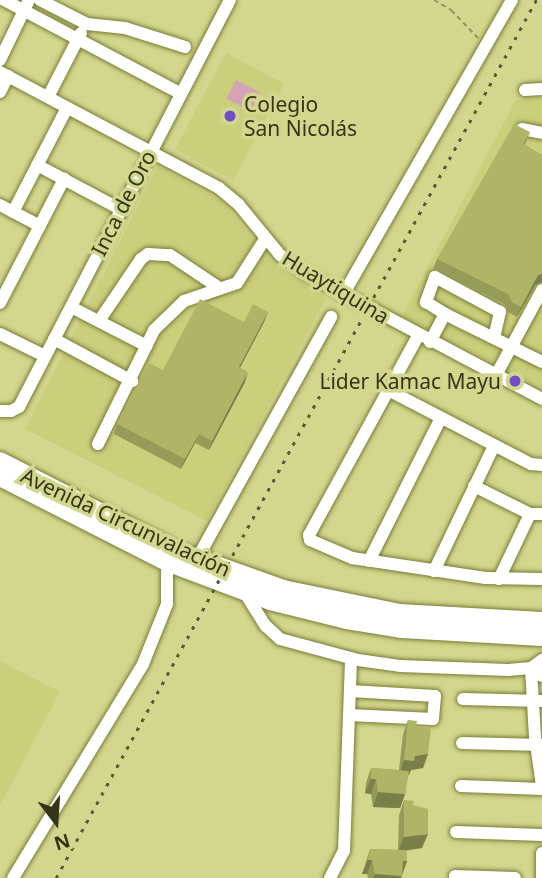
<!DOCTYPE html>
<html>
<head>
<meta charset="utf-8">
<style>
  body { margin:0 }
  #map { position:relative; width:542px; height:878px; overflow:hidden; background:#d2d78d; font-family:"Noto Sans",sans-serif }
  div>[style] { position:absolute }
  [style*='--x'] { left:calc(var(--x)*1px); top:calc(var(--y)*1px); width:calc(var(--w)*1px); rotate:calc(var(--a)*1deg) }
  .built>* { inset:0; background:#cacf7c; transform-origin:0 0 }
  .green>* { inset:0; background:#d4a3b8; transform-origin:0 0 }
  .path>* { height:2px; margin-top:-1px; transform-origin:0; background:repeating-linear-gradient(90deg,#92955d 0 5px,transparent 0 8.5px) }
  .roads { filter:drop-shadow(0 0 2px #7a7d35) drop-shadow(0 0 2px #7a7d35) }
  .minor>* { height:12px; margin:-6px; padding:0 6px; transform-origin:6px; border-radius:6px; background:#fff }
  .highway>* { height:18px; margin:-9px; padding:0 9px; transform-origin:9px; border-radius:9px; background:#fff }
  .rail>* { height:2.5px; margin-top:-1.25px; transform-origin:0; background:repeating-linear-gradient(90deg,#595b32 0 3.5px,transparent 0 10.5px) }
  .wall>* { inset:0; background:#969b58 }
  .shaded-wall>* { inset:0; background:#7a7e47 }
  .building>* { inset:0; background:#afb466 }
  .dots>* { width:19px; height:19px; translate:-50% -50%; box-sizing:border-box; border:4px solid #d2d78d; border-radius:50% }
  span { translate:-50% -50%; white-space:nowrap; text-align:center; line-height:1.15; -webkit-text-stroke:7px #d2d78d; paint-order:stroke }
  .poi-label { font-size:21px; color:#343517 }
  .left { translate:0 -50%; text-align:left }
  .right { translate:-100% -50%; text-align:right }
  .street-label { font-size:21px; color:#343517 }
  .north { position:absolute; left:21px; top:787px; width:70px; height:70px; -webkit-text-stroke:5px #d2d78d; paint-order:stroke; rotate:163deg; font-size:19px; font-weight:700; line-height:28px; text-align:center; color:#343517 }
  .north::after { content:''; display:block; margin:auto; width:24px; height:32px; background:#343517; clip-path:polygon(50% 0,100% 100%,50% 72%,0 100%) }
</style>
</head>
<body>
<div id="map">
  <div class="built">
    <i style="left:226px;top:53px;width:66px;height:109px;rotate:28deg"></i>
    <i style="clip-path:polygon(542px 98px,542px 388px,402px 316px,516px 100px)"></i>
    <i style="clip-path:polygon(158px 166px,221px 201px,278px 268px,326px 298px,207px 521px,25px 429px)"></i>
    <i style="clip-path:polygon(0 661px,60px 692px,0 805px)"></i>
  </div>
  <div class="green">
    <i style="left:236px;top:80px;width:27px;height:21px;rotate:27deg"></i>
  </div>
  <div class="path">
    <i style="--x:434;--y:0;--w:20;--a:30"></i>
    <i style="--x:451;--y:10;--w:39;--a:46"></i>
  </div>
  <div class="roads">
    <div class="minor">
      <i style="--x:4;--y:0;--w:199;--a:27.9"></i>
      <i style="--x:40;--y:0;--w:53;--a:27.1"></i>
      <i style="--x:87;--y:24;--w:38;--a:6"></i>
      <i style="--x:125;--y:28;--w:63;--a:17.6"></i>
      <i style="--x:0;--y:60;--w:67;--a:-64.2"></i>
      <i style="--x:0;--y:72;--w:248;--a:27.9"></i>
      <i style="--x:219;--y:188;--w:26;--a:40"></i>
      <i style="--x:239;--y:205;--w:65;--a:50.6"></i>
      <i style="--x:280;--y:255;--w:34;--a:36"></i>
      <i style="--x:308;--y:275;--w:265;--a:27.9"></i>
      <i style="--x:525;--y:90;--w:17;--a:-3"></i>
      <i style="--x:0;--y:92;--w:18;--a:-63"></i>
      <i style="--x:48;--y:97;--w:72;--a:-62.7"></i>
      <i style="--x:522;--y:129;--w:20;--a:11"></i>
      <i style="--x:37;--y:165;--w:94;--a:27.9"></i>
      <i style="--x:0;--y:205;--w:45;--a:27.7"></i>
      <i style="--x:13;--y:212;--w:117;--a:-62.6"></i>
      <i style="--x:343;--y:295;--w:340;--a:-60.2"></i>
      <i style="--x:0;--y:303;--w:140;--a:-62.7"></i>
      <i style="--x:71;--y:307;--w:85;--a:27.2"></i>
      <i style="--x:99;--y:321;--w:75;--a:-55.9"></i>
      <i style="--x:141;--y:259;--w:9;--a:-36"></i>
      <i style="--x:148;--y:254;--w:22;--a:3"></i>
      <i style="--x:170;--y:255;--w:58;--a:33.7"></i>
      <i style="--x:0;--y:334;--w:50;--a:26.1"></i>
      <i style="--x:418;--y:336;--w:227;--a:118.7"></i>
      <i style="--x:309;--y:535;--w:5;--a:79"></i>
      <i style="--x:310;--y:540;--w:46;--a:23.2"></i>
      <i style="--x:352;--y:558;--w:135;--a:8.5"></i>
      <i style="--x:486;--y:578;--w:56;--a:1"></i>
      <i style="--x:494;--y:338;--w:27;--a:-77"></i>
      <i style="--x:500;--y:312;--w:74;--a:-151.7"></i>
      <i style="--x:435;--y:277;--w:27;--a:110"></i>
      <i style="--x:426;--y:302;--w:22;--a:32"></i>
      <i style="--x:445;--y:314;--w:108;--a:26.3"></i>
      <i style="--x:54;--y:339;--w:89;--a:28.3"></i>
      <i style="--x:430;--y:342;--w:32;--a:-62"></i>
      <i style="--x:495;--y:377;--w:99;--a:-61.6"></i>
      <i style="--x:388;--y:390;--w:161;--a:27.4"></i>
      <i style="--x:531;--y:464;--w:11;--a:5"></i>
      <i style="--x:0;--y:411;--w:11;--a:0"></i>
      <i style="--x:11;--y:411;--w:9;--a:-27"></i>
      <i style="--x:19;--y:407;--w:458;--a:-62.6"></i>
      <i style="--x:98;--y:444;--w:127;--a:-63.8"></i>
      <i style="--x:154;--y:330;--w:42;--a:-44"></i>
      <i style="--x:184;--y:301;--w:56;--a:-18.8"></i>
      <i style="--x:237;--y:283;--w:52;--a:-57.5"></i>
      <i style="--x:474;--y:486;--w:63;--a:26.6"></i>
      <i style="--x:530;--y:514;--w:12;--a:0"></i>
      <i style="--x:197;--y:559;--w:277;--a:-61"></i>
      <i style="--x:369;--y:561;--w:160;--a:-63.3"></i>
      <i style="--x:434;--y:571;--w:139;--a:-64.4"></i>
      <i style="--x:499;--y:579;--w:72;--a:-64.5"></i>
      <i style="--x:245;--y:593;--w:39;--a:58"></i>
      <i style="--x:266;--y:626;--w:19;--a:43"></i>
      <i style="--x:280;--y:639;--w:81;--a:15.1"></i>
      <i style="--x:358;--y:660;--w:42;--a:8.1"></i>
      <i style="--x:400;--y:666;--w:108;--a:2.1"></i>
      <i style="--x:508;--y:670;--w:23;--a:-5"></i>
      <i style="--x:531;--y:668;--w:14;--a:-36"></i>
      <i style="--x:540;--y:662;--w:14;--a:82"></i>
      <i style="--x:531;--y:668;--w:69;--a:86.7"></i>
      <i style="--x:535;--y:737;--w:49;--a:81.9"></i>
      <i style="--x:463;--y:699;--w:79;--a:1.5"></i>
      <i style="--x:349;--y:715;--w:84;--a:2.7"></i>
      <i style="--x:433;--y:719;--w:23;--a:-85"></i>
      <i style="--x:435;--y:696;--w:85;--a:-176.6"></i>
      <i style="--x:462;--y:743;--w:80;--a:1.4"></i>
      <i style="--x:461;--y:786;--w:81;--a:2.1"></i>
      <i style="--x:456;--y:832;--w:86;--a:2"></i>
      <i style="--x:455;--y:876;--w:60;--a:1.9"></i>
      <i style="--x:13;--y:878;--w:250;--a:-58.7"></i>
      <i style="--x:143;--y:664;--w:65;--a:-68.2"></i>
      <i style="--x:167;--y:604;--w:42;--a:-90"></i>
      <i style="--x:330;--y:878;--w:30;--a:-63"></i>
      <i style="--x:344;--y:851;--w:193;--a:-87.9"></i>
      <i style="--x:542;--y:878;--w:25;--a:-90"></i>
    </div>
    <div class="highway">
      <i style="--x:0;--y:461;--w:199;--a:27"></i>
      <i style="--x:177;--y:551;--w:113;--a:19.7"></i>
      <i style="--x:283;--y:589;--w:118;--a:11.7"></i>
      <i style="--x:399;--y:613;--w:143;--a:3.2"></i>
      <i style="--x:0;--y:477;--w:187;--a:27"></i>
      <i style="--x:167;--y:562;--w:110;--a:20.7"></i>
      <i style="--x:270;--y:601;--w:79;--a:13.9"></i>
      <i style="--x:347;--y:620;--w:56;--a:9.3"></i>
      <i style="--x:402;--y:629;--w:140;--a:3.3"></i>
    </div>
  </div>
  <div class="rail">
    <i style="--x:56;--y:878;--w:1001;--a:-61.33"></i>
  </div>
  <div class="wall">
    <i style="clip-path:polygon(530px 132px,525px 145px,542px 155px,542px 282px,535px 285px,517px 317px,508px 312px,504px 304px,433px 269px,437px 259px)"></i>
    <i style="clip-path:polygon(268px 312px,264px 322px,240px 368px,245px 382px,209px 450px,195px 443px,181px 469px,114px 434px,117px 424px,244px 322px)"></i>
    <i style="clip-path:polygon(408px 720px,416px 726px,428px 754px,423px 768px,411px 770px,408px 775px,405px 794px,400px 808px,373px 807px,371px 794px,365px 793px,366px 783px,371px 768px,399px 770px,403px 734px)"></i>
    <i style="clip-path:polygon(404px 800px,413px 805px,422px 848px,405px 851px,407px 861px,401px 878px,368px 878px,367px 874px,362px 874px,370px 849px,398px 850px,399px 815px)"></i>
  </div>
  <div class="shaded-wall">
    <i style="clip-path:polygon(542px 274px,542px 282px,535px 285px,517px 317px,521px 307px,538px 275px)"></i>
    <i style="clip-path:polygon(268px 312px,264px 322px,235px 377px,239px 367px)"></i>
    <i style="clip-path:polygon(248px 372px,245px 382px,209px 450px,212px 441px)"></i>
    <i style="clip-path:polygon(199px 434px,195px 443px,181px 469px,185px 459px)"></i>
    <i style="clip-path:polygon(428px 754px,423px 768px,411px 770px,409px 775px,399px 775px,404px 760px,415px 756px)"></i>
    <i style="clip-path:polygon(371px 779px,376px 779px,371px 794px,365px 793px)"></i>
    <i style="clip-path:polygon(378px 792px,405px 794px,400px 808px,373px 807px)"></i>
    <i style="clip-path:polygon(428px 834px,422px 848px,398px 851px,404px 837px)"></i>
    <i style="clip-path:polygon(368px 860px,372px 860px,367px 874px,362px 874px)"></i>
    <i style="clip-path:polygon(403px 861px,407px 861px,401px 878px,373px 878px,375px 874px)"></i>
  </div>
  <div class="building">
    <i style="clip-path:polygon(514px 124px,530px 132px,523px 144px,542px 155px,542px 274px,538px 275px,521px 307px,512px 302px,508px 294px,437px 259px)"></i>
    <i style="clip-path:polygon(200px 299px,244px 322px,253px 304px,268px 312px,239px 367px,248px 372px,212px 441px,199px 434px,185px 459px,117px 424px,149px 363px,163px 370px)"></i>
    <i style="clip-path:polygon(408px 720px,417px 721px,416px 726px,431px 729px,428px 754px,415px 756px,414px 761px,404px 760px)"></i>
    <i style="clip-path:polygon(371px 768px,409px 771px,405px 794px,378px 792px,376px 779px,371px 779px)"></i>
    <i style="clip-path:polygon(404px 800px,414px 801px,413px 805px,428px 809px,428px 834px,404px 837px)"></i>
    <i style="clip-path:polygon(370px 849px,405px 850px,407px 853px,407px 861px,403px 861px,402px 876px,375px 874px,372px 860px,368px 860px)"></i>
  </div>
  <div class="dots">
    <i style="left:230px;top:116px;background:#6f4ec7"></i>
    <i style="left:515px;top:381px;background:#6f4ec7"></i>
  </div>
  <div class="poi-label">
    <span class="left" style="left:244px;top:116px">Colegio<br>San Nicolás</span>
    <span class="right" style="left:501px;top:381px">Lider Kamac Mayu</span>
  </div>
  <div class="street-label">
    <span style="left:123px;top:203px;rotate:-63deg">Inca de Oro</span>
    <span style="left:336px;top:287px;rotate:31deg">Huaytiquina</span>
    <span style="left:126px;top:522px;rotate:25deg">Avenida Circunvalación</span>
  </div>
  <div class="north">N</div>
</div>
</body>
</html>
